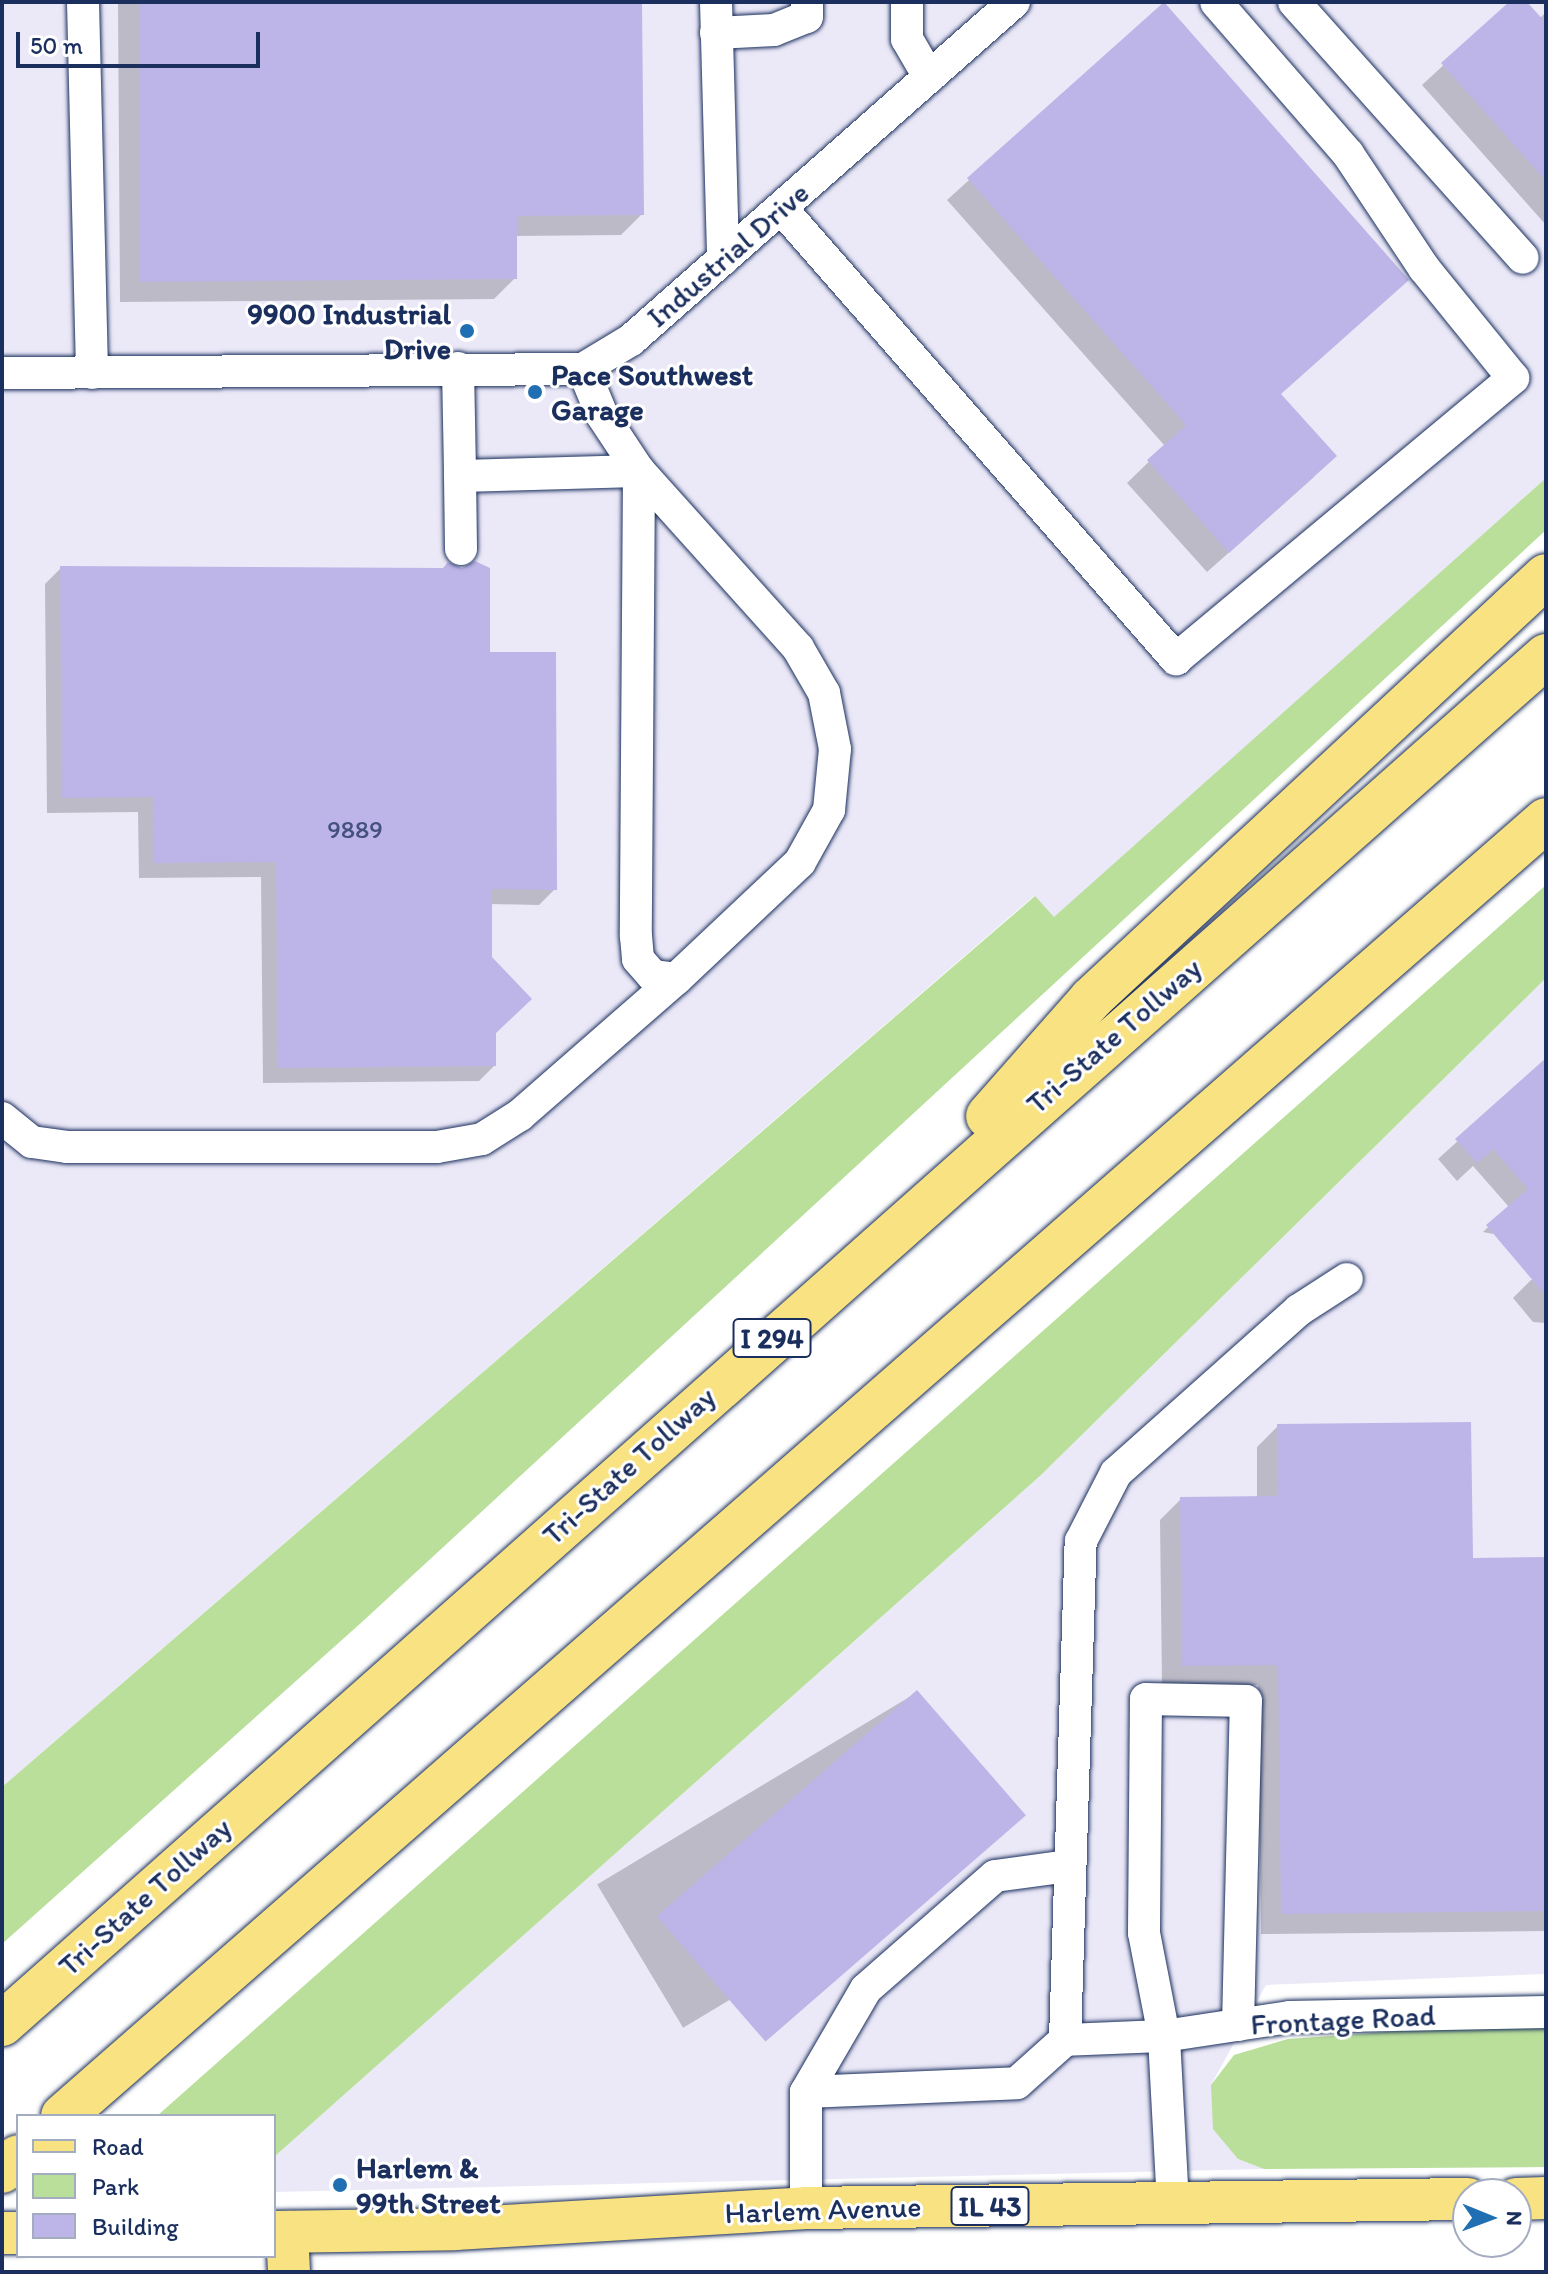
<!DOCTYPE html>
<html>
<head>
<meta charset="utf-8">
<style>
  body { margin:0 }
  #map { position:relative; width:1548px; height:2274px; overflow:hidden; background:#fff; font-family:Itim,sans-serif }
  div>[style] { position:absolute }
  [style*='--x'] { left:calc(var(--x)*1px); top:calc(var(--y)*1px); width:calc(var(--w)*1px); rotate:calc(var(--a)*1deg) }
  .built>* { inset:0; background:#ebe9f8 }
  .green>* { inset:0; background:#b9df9a }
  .shadow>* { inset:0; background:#0003; transform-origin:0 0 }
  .building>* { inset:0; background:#bdb5e7; transform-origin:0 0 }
  .roads { filter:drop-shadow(0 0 2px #1b2f5e) drop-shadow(0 0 2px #1b2f5e) }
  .minor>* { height:32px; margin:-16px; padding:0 16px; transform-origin:16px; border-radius:16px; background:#fff }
  .major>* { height:42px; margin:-21px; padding:0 21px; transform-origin:21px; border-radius:21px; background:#f8e281 }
  .highway>* { height:44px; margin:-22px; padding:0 22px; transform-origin:22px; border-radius:22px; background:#f8e281 }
  .dots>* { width:22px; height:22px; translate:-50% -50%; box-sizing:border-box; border:4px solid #fff; border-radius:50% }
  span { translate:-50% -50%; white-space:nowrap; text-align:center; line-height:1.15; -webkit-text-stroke:6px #fff; paint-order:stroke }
  .number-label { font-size:26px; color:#445080 }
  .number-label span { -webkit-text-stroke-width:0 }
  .shield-label span { padding:2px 6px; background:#fff; border:2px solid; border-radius:6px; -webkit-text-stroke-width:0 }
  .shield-label { font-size:28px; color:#1b2f5e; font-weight:700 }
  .street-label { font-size:30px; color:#1b2f5e }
  .poi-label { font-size:30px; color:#1b2f5e; font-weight:700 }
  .right { translate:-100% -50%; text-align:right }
  .left { translate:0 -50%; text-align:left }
  .frame { position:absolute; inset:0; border:4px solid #1b2f5e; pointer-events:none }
  .legend { position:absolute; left:16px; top:2114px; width:260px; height:144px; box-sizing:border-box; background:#fff; border:2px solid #a4acbf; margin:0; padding:10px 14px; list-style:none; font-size:24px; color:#1b2f5e }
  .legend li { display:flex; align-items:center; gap:16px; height:40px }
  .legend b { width:40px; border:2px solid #a4acbf }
  .north { position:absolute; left:1452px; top:2178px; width:80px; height:80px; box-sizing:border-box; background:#fff; border:2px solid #a4acbf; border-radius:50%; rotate:91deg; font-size:22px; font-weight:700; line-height:32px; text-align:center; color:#1b2f5e }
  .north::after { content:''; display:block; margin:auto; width:28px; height:36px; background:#1f6fb2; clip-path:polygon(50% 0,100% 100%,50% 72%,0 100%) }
  .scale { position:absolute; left:16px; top:32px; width:244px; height:36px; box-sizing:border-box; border:4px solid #1b2f5e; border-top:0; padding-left:10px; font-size:24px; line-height:28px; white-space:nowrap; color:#1b2f5e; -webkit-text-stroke:6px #fff; paint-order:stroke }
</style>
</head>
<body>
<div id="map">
  <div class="built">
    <i style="clip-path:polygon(2px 2px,1546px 2px,1546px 478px,1054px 918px,1034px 896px,2px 1787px)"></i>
    <i style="clip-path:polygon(1546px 978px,1546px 1974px,1266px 1985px,1211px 2085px,1238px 2159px,1264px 2169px,274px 2192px,274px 2157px,1041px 1475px)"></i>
  </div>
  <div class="green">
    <i style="clip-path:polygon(1546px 478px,1546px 530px,362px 1622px,2px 1944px,2px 1787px,1035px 896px,1054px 917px)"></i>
    <i style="clip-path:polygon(1546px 885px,1546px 978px,1041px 1475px,274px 2157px,274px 2116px,157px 2116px)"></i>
    <i style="clip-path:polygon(1501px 2024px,1546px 2024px,1546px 2167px,1264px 2169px,1238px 2159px,1213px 2129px,1211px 2085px,1234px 2055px,1288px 2039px)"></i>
  </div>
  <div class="shadow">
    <i style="clip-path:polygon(118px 2px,640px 2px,642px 214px,621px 235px,515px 236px,515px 278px,494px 299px,120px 302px)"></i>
    <i style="clip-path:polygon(1512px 2px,1524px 2px,1539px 19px,1546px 12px,1546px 225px,1422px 85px)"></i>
    <i style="clip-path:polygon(1164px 4px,1279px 395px,1314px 477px,1207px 572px,1127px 483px,1165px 446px,947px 200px)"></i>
    <i style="clip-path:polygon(61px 568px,488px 654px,555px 889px,539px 905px,490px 904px,494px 1066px,479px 1081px,263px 1083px,261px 877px,139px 878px,138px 812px,47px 813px,45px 584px)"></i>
    <i style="clip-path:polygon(1546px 1061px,1546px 1244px,1483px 1232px,1509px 1207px,1473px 1166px,1457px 1181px,1438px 1159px)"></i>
    <i style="clip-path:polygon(1531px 1280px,1546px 1281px,1546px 1323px,1533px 1322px,1513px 1298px)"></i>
    <i style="clip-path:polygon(1278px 1426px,1471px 1560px,1546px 1559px,1546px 1931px,1261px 1934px,1258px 1685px,1162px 1686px,1160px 1520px,1181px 1499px,1257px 1498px,1257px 1447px)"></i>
    <i style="left:916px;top:1693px;width:167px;height:372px;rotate:59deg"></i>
  </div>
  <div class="building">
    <i style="clip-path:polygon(139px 2px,642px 2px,644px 215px,517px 216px,517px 279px,140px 282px)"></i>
    <i style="clip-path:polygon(1164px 2px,1409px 280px,1281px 394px,1337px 456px,1229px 553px,1147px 460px,1186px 425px,967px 178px)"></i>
    <i style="clip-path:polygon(1509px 2px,1527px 2px,1546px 23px,1546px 181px,1441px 63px)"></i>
    <i style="clip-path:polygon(475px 561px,490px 568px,490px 652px,556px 652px,557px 890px,492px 889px,492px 957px,532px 999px,496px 1033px,496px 1066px,278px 1068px,276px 862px,154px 863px,153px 797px,62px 798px,60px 566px,443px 568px,448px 562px,462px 568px)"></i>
    <i style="clip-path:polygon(1546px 1058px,1546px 1296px,1486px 1225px,1528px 1189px,1493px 1149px,1477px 1163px,1455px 1139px)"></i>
    <i style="clip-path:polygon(1471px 1422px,1473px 1558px,1546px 1557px,1546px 1911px,1281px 1914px,1278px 1665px,1182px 1666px,1180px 1497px,1278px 1496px,1277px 1424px)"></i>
    <i style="left:917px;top:1690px;width:166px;height:345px;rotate:49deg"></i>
  </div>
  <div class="roads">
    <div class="minor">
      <i style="--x:83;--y:2;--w:371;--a:88.6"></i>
      <i style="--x:716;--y:2;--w:257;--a:88.4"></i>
      <i style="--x:907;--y:2;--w:37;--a:90"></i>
      <i style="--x:907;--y:39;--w:44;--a:59.9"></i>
      <i style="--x:1294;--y:2;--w:343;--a:48.2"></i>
      <i style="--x:716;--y:33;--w:58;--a:-3"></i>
      <i style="--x:774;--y:30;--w:35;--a:-22"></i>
      <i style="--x:807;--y:17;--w:15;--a:-90"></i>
      <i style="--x:781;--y:208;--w:600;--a:48.79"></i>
      <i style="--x:1176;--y:659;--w:439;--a:-39.8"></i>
      <i style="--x:1513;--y:378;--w:141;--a:-129"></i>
      <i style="--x:1424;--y:268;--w:137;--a:-123.7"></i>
      <i style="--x:1348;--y:154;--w:201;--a:-131"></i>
      <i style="--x:458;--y:368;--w:108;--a:88.9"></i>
      <i style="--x:460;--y:476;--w:179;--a:-1.6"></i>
      <i style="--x:639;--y:471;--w:465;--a:90.4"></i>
      <i style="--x:636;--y:936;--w:23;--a:85"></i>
      <i style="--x:638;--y:959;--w:23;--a:49"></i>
      <i style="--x:653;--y:976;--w:23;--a:7"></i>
      <i style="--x:676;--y:979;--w:170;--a:-43.3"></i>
      <i style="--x:800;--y:862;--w:60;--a:-60.9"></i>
      <i style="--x:829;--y:810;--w:61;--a:-84.4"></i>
      <i style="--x:835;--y:749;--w:57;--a:-101.1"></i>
      <i style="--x:824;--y:693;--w:52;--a:-120"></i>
      <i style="--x:798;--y:648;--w:238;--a:-131.9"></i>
      <i style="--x:639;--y:471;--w:67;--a:-123.5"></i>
      <i style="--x:602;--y:415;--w:50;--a:-112.4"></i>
      <i style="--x:2;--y:373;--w:581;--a:-0.39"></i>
      <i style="--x:583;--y:369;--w:56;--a:-31.1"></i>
      <i style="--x:631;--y:340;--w:511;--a:-41.43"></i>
      <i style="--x:460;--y:476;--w:73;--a:89.2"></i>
      <i style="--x:2;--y:1118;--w:38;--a:39"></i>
      <i style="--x:32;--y:1142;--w:35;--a:8"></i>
      <i style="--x:67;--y:1147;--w:370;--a:0"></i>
      <i style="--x:437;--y:1147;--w:46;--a:-10.1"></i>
      <i style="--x:482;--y:1139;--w:45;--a:-32.3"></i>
      <i style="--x:520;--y:1115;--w:207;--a:-41.1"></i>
      <i style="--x:1238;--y:2025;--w:324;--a:-88.6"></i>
      <i style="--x:1246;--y:1701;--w:100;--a:-178.9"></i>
      <i style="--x:1146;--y:1699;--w:234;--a:90.5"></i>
      <i style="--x:1144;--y:1933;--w:105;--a:79"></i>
      <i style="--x:1164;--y:2036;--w:99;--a:177.7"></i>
      <i style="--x:1065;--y:2040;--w:499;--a:-88.2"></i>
      <i style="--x:1081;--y:1541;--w:76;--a:-62.8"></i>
      <i style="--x:1116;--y:1473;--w:245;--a:-41.7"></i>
      <i style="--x:1299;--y:1310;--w:57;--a:-32.9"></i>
      <i style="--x:806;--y:2092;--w:211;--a:-2.4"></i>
      <i style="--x:1017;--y:2083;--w:64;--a:-41.9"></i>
      <i style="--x:1173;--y:2204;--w:168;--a:-93.1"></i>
      <i style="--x:1164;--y:2036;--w:127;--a:-8.6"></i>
      <i style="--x:1290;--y:2017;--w:256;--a:-1.1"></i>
      <i style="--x:806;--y:2208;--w:116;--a:-90"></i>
      <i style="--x:806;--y:2092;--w:119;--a:-59.8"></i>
      <i style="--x:866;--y:1989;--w:171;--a:-41.2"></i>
      <i style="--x:995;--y:1876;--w:75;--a:-7.7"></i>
    </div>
    <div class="major">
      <i style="--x:1516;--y:2199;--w:30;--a:-2"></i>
      <i style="--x:274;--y:2232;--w:181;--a:-0.9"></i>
      <i style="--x:455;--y:2229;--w:352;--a:-3.4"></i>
      <i style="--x:806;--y:2208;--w:662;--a:-0.78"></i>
      <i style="--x:287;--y:2232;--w:40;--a:87.1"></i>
      <i style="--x:2;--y:2233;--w:16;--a:0"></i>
    </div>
    <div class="highway">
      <i style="--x:988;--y:1116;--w:156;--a:-48.6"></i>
      <i style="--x:1091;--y:999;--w:621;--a:-42.91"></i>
      <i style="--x:2;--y:2024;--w:2063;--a:-41.54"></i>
      <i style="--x:63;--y:2116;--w:1969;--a:-41.15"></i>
      <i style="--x:2;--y:2171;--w:21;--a:-41"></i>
    </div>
  </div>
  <div class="dots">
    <i style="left:467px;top:331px;background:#1f6fb2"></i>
    <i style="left:535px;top:392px;background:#1f6fb2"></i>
    <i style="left:340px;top:2185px;background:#1f6fb2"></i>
  </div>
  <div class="number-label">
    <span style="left:355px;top:830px">9889</span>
  </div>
  <div class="shield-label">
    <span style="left:772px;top:1338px">I 294</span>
    <span style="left:990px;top:2206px">IL 43</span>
  </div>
  <div class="street-label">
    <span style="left:728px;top:255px;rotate:-41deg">Industrial Drive</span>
    <span style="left:1114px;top:1036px;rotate:-41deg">Tri-State Tollway</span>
    <span style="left:629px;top:1466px;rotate:-42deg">Tri-State Tollway</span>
    <span style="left:145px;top:1897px;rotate:-42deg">Tri-State Tollway</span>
    <span style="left:1343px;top:2020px;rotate:-3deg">Frontage Road</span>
    <span style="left:823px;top:2210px;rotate:-2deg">Harlem Avenue</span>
  </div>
  <div class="poi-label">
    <span class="right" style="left:451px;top:331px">9900 Industrial<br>Drive</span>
    <span class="left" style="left:551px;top:392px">Pace Southwest<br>Garage</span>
    <span class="left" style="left:356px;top:2185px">Harlem &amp;<br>99th Street</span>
  </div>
  <div class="frame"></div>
  <ul class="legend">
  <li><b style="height:10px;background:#f8e281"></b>Road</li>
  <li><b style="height:22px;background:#b9df9a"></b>Park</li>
  <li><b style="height:22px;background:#bdb5e7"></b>Building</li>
  </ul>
  <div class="north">N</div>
  <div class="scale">50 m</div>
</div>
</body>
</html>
